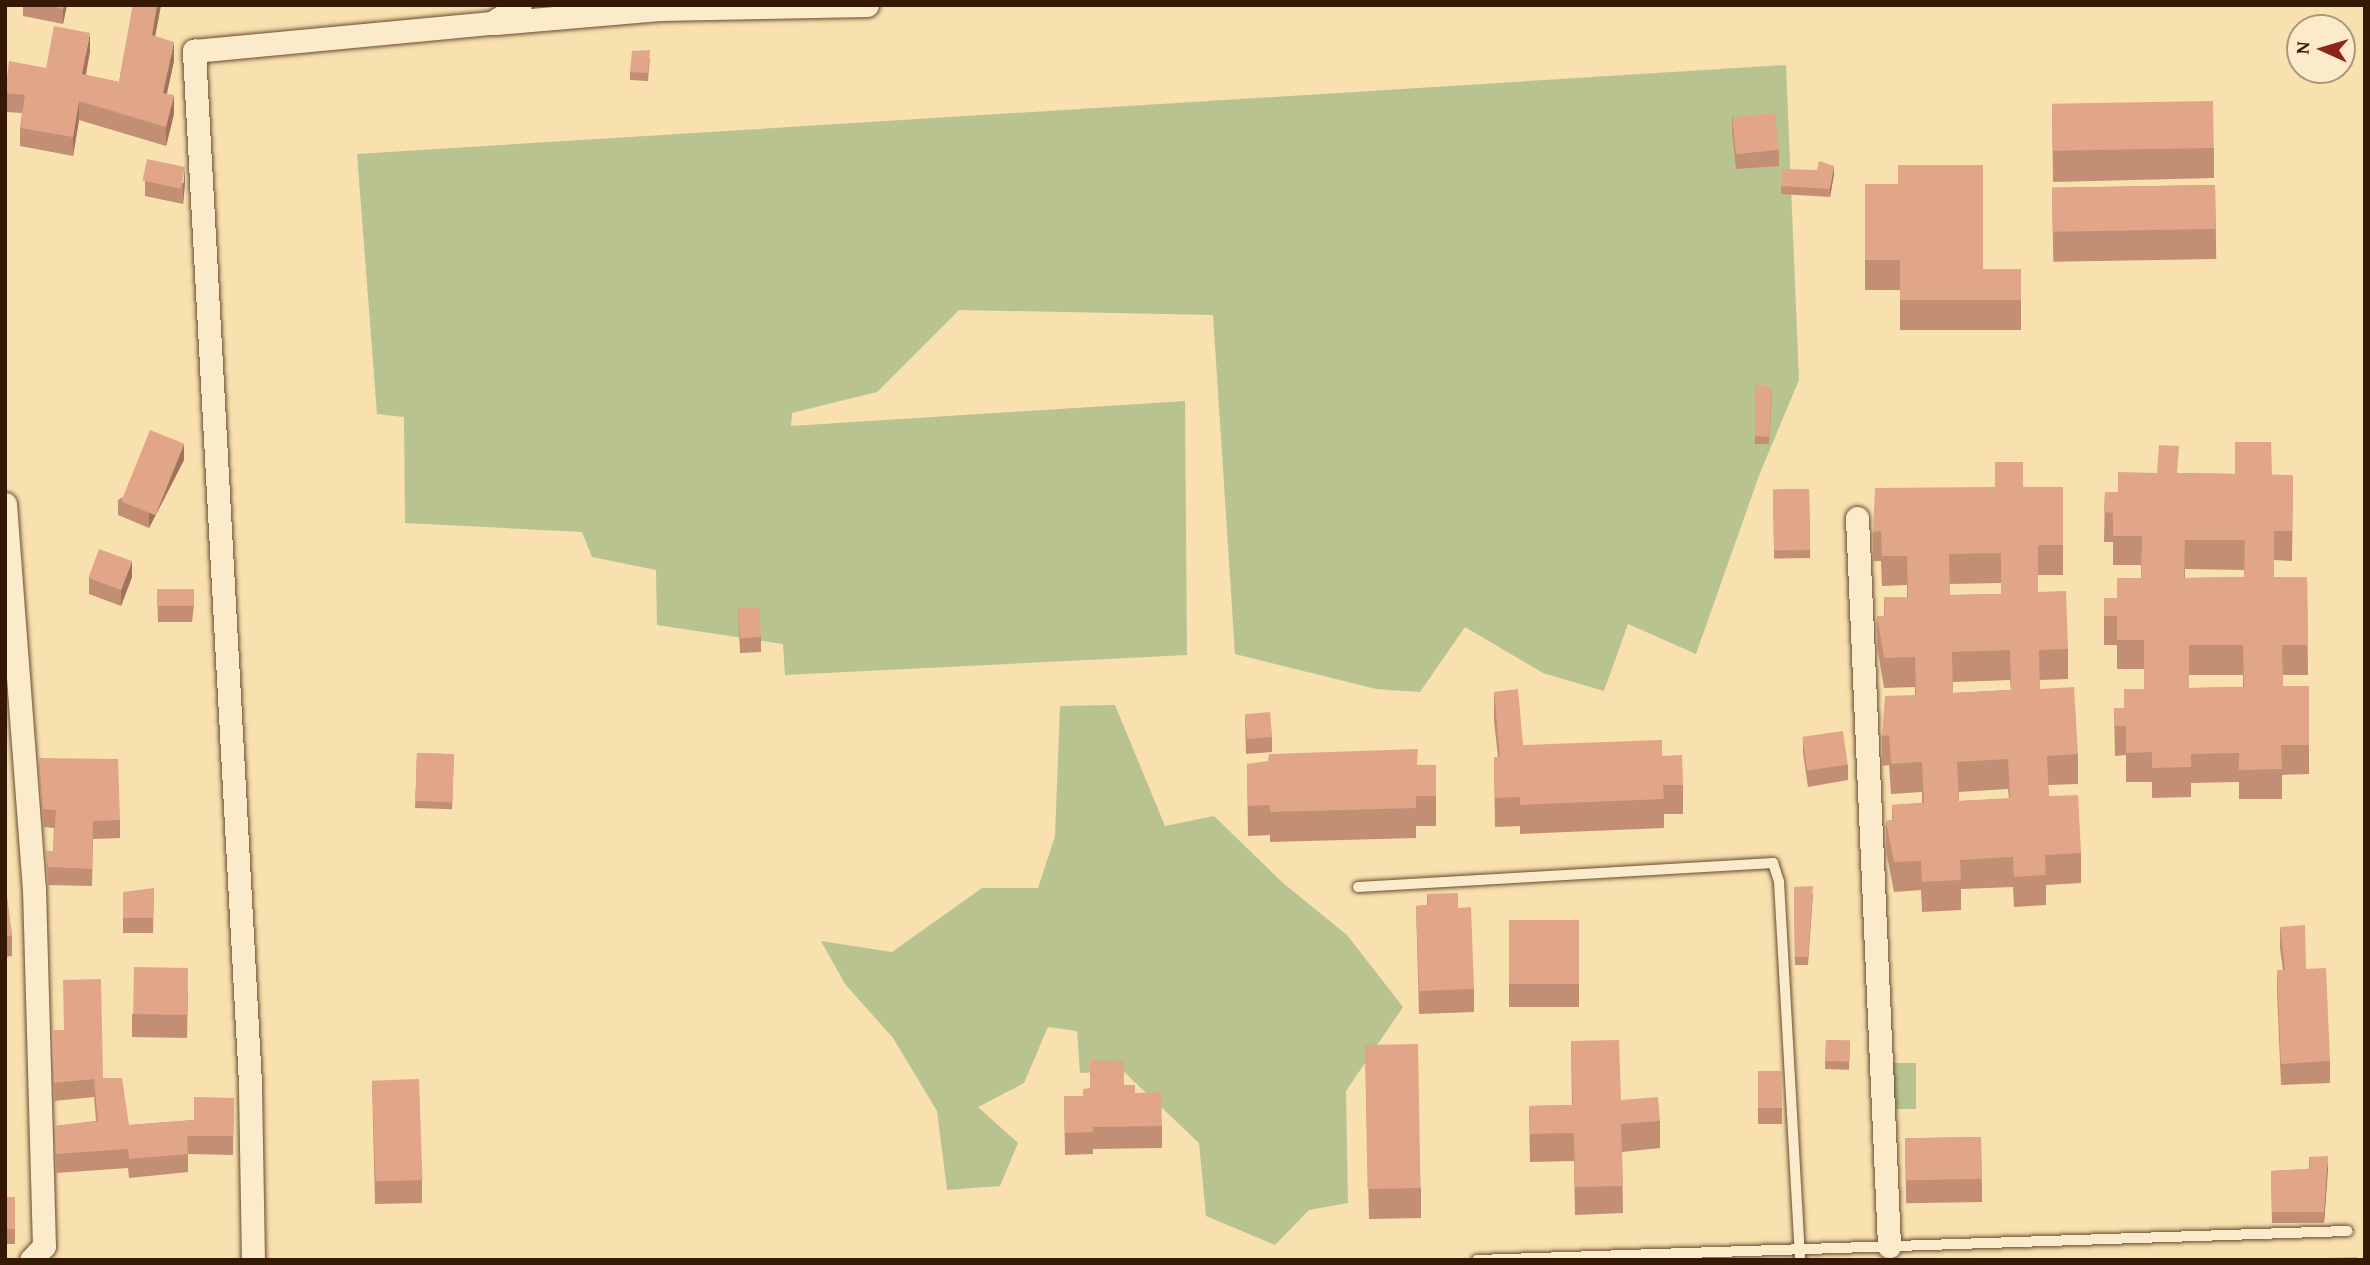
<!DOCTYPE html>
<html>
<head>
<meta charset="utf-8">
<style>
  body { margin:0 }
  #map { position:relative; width:2370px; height:1265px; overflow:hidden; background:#f9e0af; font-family:"Gentium Book Plus",serif }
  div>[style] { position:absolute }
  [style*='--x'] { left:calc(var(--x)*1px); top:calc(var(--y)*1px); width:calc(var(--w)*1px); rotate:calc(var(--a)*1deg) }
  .green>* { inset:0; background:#b8c390; transform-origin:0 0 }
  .roads { filter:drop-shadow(0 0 2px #674b2f) drop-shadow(0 0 2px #674b2f) }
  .service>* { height:10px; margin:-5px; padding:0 5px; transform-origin:5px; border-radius:5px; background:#fbebcb }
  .minor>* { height:23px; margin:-11.5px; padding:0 11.5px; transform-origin:11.5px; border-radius:11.5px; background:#fbebcb }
  .wall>* { inset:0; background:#c28e74; transform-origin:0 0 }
  .shaded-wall>* { inset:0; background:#9e745e }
  .building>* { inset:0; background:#e1a587; transform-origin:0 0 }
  span { translate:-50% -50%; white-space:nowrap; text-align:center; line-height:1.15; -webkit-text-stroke:7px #fbebcb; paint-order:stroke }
  .frame { position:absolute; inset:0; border:7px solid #361904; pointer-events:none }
  .north { position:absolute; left:2286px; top:14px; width:70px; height:70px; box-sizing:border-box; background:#fbebcb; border:2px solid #ac977b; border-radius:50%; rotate:274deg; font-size:19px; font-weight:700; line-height:28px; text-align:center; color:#361904 }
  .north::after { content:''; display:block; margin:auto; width:24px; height:32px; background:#8f2418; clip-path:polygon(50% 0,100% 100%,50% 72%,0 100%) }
</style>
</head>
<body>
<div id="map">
  <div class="green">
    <i style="clip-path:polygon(1786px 65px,1799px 380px,1760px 473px,1696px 654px,1628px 624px,1604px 691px,1543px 673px,1465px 627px,1420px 692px,1376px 689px,1235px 654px,1213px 315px,959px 310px,877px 392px,792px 413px,791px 426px,1185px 401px,1187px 655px,785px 675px,783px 644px,657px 625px,656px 570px,592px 557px,582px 532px,405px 523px,404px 417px,377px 414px,357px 154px)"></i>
    <i style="clip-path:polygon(1115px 705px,1165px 826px,1214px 816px,1283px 883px,1347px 935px,1403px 1007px,1346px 1091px,1348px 1203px,1309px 1210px,1275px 1245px,1206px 1216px,1199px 1143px,1123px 1071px,1080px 1073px,1077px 1031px,1048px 1027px,1024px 1083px,978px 1107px,1018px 1143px,1000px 1186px,947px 1190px,937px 1111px,893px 1038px,845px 984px,821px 941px,892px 952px,982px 888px,1038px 888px,1055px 836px,1060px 706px)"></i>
    <i style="left:1893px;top:1063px;width:23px;height:46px"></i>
  </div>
  <div class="roads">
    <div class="service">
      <i style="--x:1358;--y:887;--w:416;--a:-3.3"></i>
      <i style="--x:1773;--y:863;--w:20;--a:72"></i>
      <i style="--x:1779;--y:882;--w:379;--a:86.8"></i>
      <i style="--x:1477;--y:1260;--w:871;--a:-1.91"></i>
    </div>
    <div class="minor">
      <i style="--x:496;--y:23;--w:164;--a:-4.9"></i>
      <i style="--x:659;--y:9;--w:208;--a:-1.1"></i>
      <i style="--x:5;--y:504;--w:386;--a:85.7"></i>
      <i style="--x:34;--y:889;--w:357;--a:88.4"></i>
      <i style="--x:44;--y:1246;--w:19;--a:133"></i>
      <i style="--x:1857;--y:518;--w:729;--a:87.48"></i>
      <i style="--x:253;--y:1260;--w:177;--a:-91"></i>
      <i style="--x:250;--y:1083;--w:1034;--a:-93.11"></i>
      <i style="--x:194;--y:51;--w:299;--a:-5.4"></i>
      <i style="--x:492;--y:23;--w:33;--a:-33"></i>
    </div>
  </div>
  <div class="wall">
    <i style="clip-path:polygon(23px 5px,67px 5px,63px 24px,23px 16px)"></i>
    <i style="clip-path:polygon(133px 5px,161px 5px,155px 36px,174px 61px,167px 93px,174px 114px,166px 146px,79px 120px,73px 156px,20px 146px,20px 128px,22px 113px,5px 112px,5px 88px,46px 68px,90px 51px,86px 75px,119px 82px)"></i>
    <i style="clip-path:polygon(650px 58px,648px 81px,630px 80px,630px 72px)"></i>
    <i style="clip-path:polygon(2052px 104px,2214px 148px,2214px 178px,2053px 182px)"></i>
    <i style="clip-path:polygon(1732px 116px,1779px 150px,1779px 166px,1736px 169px,1732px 131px)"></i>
    <i style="clip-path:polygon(1834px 174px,1830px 197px,1781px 194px,1781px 186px)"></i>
    <i style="clip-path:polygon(145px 181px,185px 183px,183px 204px,145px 196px)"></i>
    <i style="clip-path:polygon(1865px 184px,1983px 269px,2021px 269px,2021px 330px,1900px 330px,1900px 290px,1865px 290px)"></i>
    <i style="left:2215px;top:185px;width:74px;height:163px;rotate:89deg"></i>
    <i style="clip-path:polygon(1755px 385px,1772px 394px,1769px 444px,1755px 444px)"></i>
    <i style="clip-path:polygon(184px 460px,149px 528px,118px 515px,118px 500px)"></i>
    <i style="clip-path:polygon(evenodd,2179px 473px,2293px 475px,2292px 561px,2274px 560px,2274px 577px,2307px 577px,2308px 675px,2283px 675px,2283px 686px,2309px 686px,2309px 774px,2282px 775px,2282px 799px,2239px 799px,2239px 782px,2191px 783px,2191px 797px,2152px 798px,2152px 782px,2126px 782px,2126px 755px,2115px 756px,2114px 708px,2124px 708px,2144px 689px,2144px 669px,2117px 669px,2117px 645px,2104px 645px,2104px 598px,2117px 598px,2141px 578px,2141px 565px,2113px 565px,2113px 542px,2104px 542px,2105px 492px,2118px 492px,2179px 473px,2185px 569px,2244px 570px,2244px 577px,2185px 578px,2185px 569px,2179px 473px,2189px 675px,2243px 675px,2243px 687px,2189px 688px,2189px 675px)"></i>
    <i style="clip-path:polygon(evenodd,2023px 487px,2063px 487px,2063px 575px,2038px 575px,2038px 592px,2068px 649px,2068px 679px,2039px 680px,2040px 689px,2078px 754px,2078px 784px,2048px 785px,2049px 796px,2081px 853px,2081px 883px,2046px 885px,2046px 905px,2014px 907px,2013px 887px,1961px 889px,1961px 910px,1922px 912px,1921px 890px,1894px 892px,1886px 851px,1886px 821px,1892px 820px,1892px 805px,1922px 803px,1922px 792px,1891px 794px,1889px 765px,1882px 766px,1882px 736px,1915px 695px,1915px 687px,1884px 688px,1877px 646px,1877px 616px,1884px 616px,1884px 597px,1907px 597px,1907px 585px,1882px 586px,1881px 561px,1873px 561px,1873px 532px,2023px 487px,2001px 583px,2001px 594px,1950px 595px,1949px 584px,2001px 583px,2023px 487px,2010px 680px,2011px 690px,1953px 693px,1953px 682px,2010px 680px,2023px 487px,2008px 789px,2009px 799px,1959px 801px,1959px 792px,2008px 789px)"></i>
    <i style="left:1809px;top:489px;width:69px;height:36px;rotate:89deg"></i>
    <i style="clip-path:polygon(132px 577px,121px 606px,89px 594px,89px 578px)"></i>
    <i style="clip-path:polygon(157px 589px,194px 605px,192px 622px,158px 622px)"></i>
    <i style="clip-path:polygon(738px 610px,761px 637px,761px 652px,740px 653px)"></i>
    <i style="clip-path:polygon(1494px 692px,1523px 745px,1662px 756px,1683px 785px,1683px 814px,1664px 814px,1664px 828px,1520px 834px,1520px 826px,1495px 827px,1494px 757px,1498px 757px,1494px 721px)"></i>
    <i style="clip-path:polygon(1245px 714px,1272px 737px,1272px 752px,1246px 754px)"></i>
    <i style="clip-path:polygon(1803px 738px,1848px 765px,1848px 780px,1808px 787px,1803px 753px)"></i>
    <i style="left:417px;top:753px;width:37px;height:55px;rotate:2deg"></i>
    <i style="clip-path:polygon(39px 758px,120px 820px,120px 838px,93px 839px,92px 886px,48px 885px,46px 851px,53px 851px,54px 828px,43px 827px,39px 776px)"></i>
    <i style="clip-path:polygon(1247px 764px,1436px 765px,1436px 826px,1416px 826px,1416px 838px,1270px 842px,1270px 835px,1248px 836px)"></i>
    <i style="clip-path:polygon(5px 882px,12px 936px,12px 956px,5px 957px)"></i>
    <i style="clip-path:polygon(1794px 887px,1813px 894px,1808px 965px,1795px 965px)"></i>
    <i style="clip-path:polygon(154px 888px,153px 933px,123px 933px,123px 918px)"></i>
    <i style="clip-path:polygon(1427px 894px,1458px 908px,1474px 989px,1474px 1012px,1419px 1014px,1416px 906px,1427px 905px)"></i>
    <i style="left:1509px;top:920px;width:70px;height:87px"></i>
    <i style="clip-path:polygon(2280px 927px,2306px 969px,2330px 1061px,2330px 1083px,2281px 1085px,2277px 992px,2277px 970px,2283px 970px,2280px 948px)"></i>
    <i style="left:2363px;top:947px;width:2px;height:65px"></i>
    <i style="clip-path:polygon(188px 991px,187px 1038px,132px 1037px,132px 1014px)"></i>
    <i style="left:1826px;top:1040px;width:24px;height:29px;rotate:2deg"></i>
    <i style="clip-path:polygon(1571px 1041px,1621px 1100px,1660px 1121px,1660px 1148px,1622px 1152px,1623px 1213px,1575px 1215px,1574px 1161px,1530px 1162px,1529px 1106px,1572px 1105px)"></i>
    <i style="clip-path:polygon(1365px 1045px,1421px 1188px,1421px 1218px,1369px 1219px)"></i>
    <i style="clip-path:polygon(52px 1048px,103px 1078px,129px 1125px,194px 1120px,234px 1098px,233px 1155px,188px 1154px,188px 1172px,129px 1178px,128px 1168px,56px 1173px,55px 1126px,96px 1121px,94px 1097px,54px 1101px)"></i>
    <i style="left:1758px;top:1071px;width:24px;height:53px"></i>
    <i style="clip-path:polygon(372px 1081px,422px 1180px,422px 1203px,375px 1204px)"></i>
    <i style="clip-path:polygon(1124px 1085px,1135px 1093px,1162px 1126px,1162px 1148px,1093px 1149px,1093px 1154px,1065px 1155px,1064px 1096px,1083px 1096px)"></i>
    <i style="left:1981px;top:1137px;width:65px;height:76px;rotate:89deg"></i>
    <i style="clip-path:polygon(2309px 1157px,2328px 1168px,2324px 1223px,2272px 1223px,2271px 1171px,2309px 1169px)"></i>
    <i style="clip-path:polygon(5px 1197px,15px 1229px,15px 1244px,5px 1244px)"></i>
  </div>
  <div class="shaded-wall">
    <i style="clip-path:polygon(64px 5px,67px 5px,63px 24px,63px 9px)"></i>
    <i style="clip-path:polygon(157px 5px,161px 5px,152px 53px,152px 35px)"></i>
    <i style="clip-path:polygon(90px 33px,90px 51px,82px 93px,82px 74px)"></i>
    <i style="clip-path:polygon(174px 42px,174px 61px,163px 111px,163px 93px)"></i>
    <i style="clip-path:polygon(174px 95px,174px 114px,166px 146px,166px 127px)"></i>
    <i style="clip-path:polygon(79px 101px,79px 120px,73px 156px,73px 137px)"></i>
    <i style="clip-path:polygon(1834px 166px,1834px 174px,1830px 197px,1830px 189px)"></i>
    <i style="clip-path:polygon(185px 167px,185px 183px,183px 204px,183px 188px)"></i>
    <i style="clip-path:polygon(184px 444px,184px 460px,149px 528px,149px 513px)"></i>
    <i style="clip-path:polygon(132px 561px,132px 577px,121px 606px,121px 590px)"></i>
    <i style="clip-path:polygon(2328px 1156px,2328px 1168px,2324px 1223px,2324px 1212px)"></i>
  </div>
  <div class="building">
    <i style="clip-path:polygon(46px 5px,64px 5px,63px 9px)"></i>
    <i style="clip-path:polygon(133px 5px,157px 5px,152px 35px,174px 42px,163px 93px,174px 95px,166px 127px,79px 101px,73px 137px,20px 128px,25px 95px,5px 93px,9px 61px,46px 68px,54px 26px,90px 33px,82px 74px,119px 82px)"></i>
    <i style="clip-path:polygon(650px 50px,648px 73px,630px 72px,632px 51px)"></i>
    <i style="left:2213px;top:101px;width:47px;height:161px;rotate:89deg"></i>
    <i style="left:1775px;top:113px;width:37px;height:43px;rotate:84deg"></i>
    <i style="left:147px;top:159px;width:39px;height:22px;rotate:12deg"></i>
    <i style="clip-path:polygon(1819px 161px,1834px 166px,1830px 189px,1781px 186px,1782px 169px,1817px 170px)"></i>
    <i style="clip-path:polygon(1898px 165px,1983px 165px,1983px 269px,2021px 269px,2021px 300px,1900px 300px,1900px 260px,1865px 260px,1865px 184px,1898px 184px)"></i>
    <i style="left:2215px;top:185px;width:44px;height:163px;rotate:89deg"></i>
    <i style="clip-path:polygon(1755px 385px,1772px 387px,1769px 437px,1755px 436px)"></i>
    <i style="left:150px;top:430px;width:37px;height:77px;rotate:22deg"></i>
    <i style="clip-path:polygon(evenodd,2235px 442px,2271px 442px,2272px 475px,2293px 475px,2292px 531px,2274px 531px,2274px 577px,2307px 577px,2308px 645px,2282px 645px,2283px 686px,2309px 686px,2309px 745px,2281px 745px,2282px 769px,2239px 770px,2239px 753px,2191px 754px,2191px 767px,2152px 768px,2152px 752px,2126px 753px,2126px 726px,2115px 726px,2114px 708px,2124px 708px,2124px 689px,2144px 689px,2144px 640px,2117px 640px,2117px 616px,2104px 616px,2104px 598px,2117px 598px,2117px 578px,2141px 578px,2142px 536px,2113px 536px,2113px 513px,2104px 512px,2105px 492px,2118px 492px,2118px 472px,2157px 473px,2159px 445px,2179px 446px,2177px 473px,2235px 474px,2235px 442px,2185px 540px,2245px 540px,2244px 577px,2184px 578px,2185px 540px,2235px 442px,2189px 645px,2243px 645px,2244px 687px,2189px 688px,2189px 645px)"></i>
    <i style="clip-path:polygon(evenodd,1995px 462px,2023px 462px,2023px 487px,2063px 487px,2063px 545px,2038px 545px,2038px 592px,2066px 591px,2068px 649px,2039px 650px,2040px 689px,2074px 687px,2078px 754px,2047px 756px,2049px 796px,2078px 795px,2081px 853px,2045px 855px,2046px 875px,2014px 877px,2013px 857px,1960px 860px,1961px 880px,1922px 882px,1921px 861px,1894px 862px,1886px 821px,1893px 820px,1892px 805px,1924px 803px,1922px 762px,1891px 764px,1889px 735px,1882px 736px,1885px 696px,1916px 695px,1915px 657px,1884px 658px,1877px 616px,1885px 616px,1884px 597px,1908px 597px,1907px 556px,1882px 556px,1881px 531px,1873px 532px,1875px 488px,1995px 487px,1995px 462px,2001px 553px,2001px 594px,1950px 595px,1949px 554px,2001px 553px,1995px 462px,2010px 650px,2011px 690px,1953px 693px,1952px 652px,2010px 650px,1995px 462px,2008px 759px,2010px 798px,1959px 801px,1957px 762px,2008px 759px)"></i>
    <i style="left:1809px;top:489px;width:61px;height:36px;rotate:89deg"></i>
    <i style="left:99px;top:549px;width:35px;height:31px;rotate:20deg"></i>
    <i style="left:157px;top:589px;width:37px;height:17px"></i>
    <i style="left:759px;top:607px;width:30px;height:21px;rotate:86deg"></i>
    <i style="clip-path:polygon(1518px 689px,1523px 745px,1662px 740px,1662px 756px,1682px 755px,1683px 785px,1663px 785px,1664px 799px,1520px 805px,1520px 797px,1495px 798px,1494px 757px,1500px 757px,1494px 692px)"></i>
    <i style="left:1270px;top:712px;width:25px;height:25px;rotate:85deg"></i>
    <i style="left:1843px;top:731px;width:34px;height:41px;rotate:82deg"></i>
    <i style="clip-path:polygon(1418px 749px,1417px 765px,1436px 765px,1436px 796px,1416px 796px,1416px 808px,1270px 812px,1270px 805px,1248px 806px,1247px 764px,1268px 761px,1269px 754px)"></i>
    <i style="left:417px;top:753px;width:37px;height:48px;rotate:2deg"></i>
    <i style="clip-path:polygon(39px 758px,118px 759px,120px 820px,93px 821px,92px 869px,48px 867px,46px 851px,53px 851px,56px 810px,43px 809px)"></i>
    <i style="clip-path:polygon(5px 882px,12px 936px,5px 936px)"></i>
    <i style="clip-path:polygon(1813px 886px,1808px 957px,1795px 957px,1794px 887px)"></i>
    <i style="clip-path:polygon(154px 888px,153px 918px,123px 918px,123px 892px)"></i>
    <i style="clip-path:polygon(1458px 893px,1458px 908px,1471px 907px,1474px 989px,1419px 991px,1416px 906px,1428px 905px,1427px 894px)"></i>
    <i style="left:1509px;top:920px;width:70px;height:64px"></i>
    <i style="clip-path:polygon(2305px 925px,2306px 969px,2326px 968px,2330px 1061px,2281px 1064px,2277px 970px,2285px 970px,2280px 927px)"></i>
    <i style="left:2363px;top:947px;width:2px;height:50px"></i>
    <i style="left:134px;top:967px;width:54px;height:47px;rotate:1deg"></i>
    <i style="clip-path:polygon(101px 979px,103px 1078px,97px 1078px,122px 1078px,129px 1125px,194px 1120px,194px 1097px,234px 1098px,233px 1136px,187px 1136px,188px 1154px,129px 1159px,128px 1149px,56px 1154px,55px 1126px,98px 1121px,94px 1079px,54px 1083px,52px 1030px,64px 1030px,63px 980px)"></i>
    <i style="clip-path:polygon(1619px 1040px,1621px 1100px,1658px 1097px,1660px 1121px,1621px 1124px,1623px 1186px,1575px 1187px,1574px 1133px,1530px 1134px,1529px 1106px,1573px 1105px,1571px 1041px)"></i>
    <i style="left:1826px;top:1040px;width:24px;height:21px;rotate:2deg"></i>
    <i style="left:1418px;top:1044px;width:144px;height:53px;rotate:89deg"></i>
    <i style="clip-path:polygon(1090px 1060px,1124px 1061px,1124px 1085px,1135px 1085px,1135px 1093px,1161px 1092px,1162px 1126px,1093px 1127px,1093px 1132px,1065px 1133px,1064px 1096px,1083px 1096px,1083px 1089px,1090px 1088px)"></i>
    <i style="left:1758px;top:1071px;width:24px;height:37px"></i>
    <i style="left:419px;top:1079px;width:101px;height:47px;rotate:88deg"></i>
    <i style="left:1981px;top:1137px;width:42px;height:76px;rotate:89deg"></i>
    <i style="clip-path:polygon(2328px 1156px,2324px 1212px,2272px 1212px,2271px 1171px,2310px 1169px,2309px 1157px)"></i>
    <i style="left:5px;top:1197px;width:10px;height:32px"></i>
    <i style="clip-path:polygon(2357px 1257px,2357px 1260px,2273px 1260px)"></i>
  </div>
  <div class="frame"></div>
  <div class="north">N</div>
</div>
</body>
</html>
